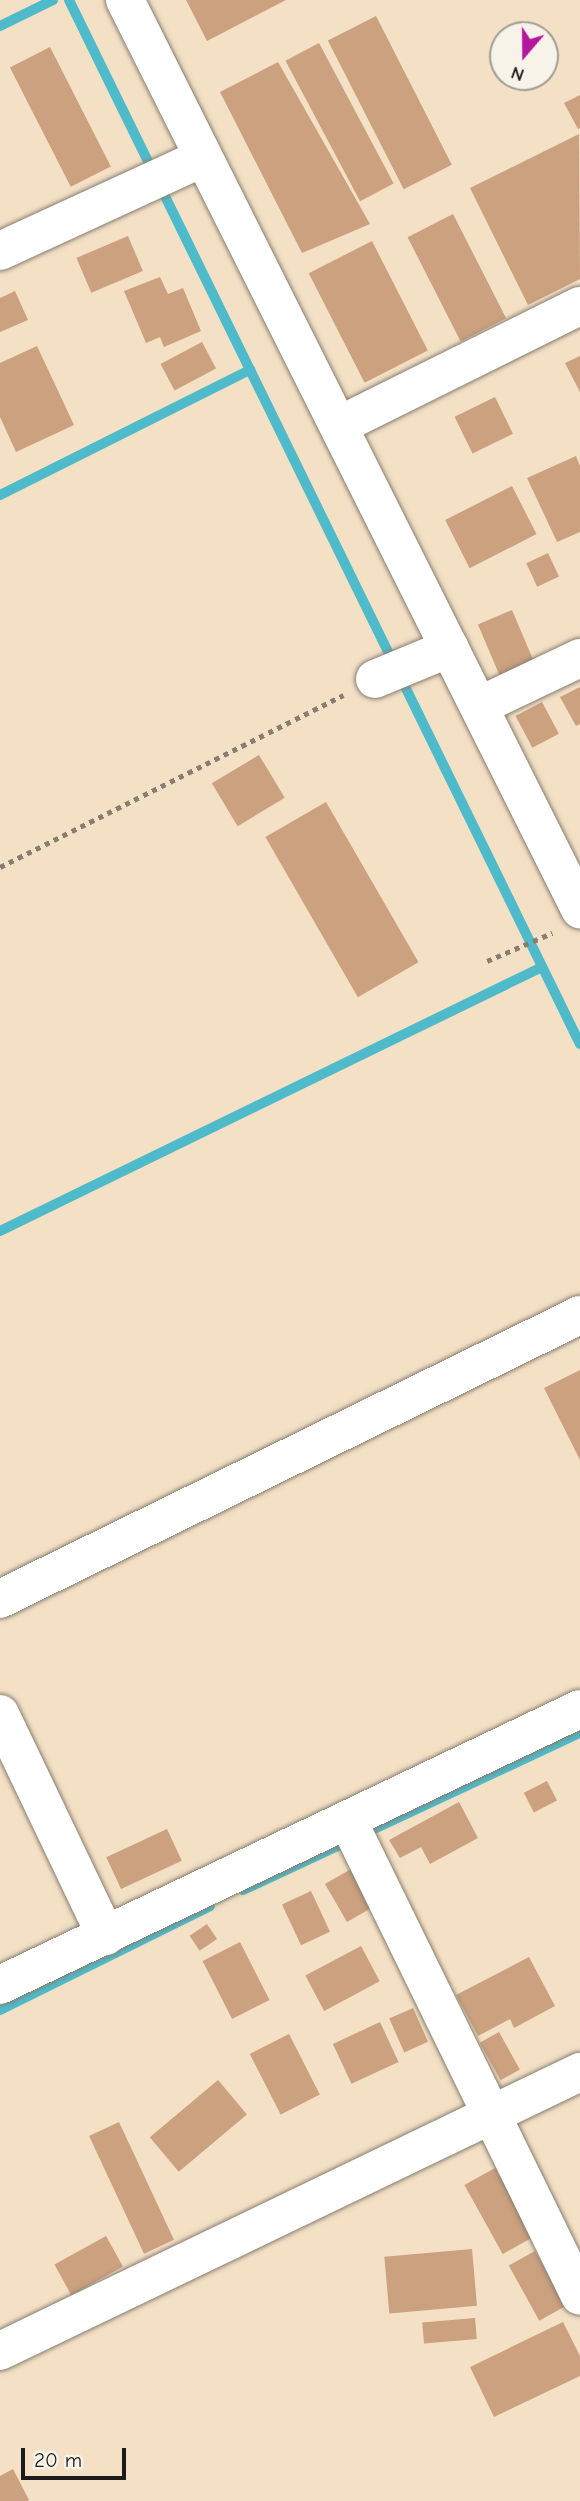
<!DOCTYPE html>
<html>
<head>
<meta charset="utf-8">
<style>
  body { margin:0 }
  #map { position:relative; width:580px; height:2501px; overflow:hidden; background:#f3e0c5; font-family:"Comic Neue",sans-serif }
  div>[style] { position:absolute }
  [style*='--x'] { left:calc(var(--x)*1px); top:calc(var(--y)*1px); width:calc(var(--w)*1px); rotate:calc(var(--a)*1deg) }
  .stream>* { height:10px; margin:-5px; padding:0 5px; transform-origin:5px; border-radius:5px; background:#4fbbca }
  .building>* { inset:0; background:#cba17f; transform-origin:0 0 }
  .path>* { height:4.5px; margin-top:-2.25px; transform-origin:0; background:repeating-linear-gradient(90deg,#887e70 0 5px,transparent 0 10px) }
  .roads { filter:drop-shadow(0 0 2px #887e70) drop-shadow(0 0 2px #887e70) }
  .minor>* { height:38px; margin:-19px; padding:0 19px; transform-origin:19px; border-radius:19px; background:#fff }
  span { translate:-50% -50%; white-space:nowrap; text-align:center; line-height:1.15; -webkit-text-stroke:5px #f7f3e8; paint-order:stroke }
  .north { position:absolute; left:489px; top:21px; width:70px; height:70px; box-sizing:border-box; background:#f7f3e8; border:2px solid #9f9d96; border-radius:50%; rotate:200deg; font-size:19px; font-weight:700; line-height:28px; text-align:center; color:#1c1c1c }
  .north::after { content:''; display:block; margin:auto; width:24px; height:32px; background:#b5179e; clip-path:polygon(50% 0,100% 100%,50% 72%,0 100%) }
  .scale { position:absolute; left:21px; top:2448px; width:105px; height:32px; box-sizing:border-box; border:4px solid #1c1c1c; border-top:0; padding-left:9px; font-size:21px; line-height:24px; white-space:nowrap; color:#1c1c1c; -webkit-text-stroke:5px #f7f3e8; paint-order:stroke }
</style>
</head>
<body>
<div id="map">
  <div class="stream">
    <i style="--x:69;--y:0;--w:1162;--a:63.92"></i>
    <i style="--x:0;--y:26;--w:59;--a:-26.1"></i>
    <i style="--x:0;--y:495;--w:280;--a:-26.6"></i>
    <i style="--x:0;--y:1231;--w:603;--a:-25.97"></i>
    <i style="--x:243;--y:1890;--w:372;--a:-25"></i>
    <i style="--x:0;--y:2010;--w:234;--a:-26.3"></i>
  </div>
  <div class="building">
    <i style="clip-path:polygon(186px 0,286px 0,207px 41px)"></i>
    <i style="left:376px;top:16px;width:167px;height:54px;rotate:63deg"></i>
    <i style="left:319px;top:43px;width:159px;height:38px;rotate:62deg"></i>
    <i style="left:50px;top:47px;width:134px;height:45px;rotate:63deg"></i>
    <i style="clip-path:polygon(278px 62px,370px 224px,302px 253px,220px 92px)"></i>
    <i style="clip-path:polygon(580px 95px,580px 128px,578px 129px,564px 103px)"></i>
    <i style="clip-path:polygon(579px 134px,580px 279px,528px 305px,470px 188px)"></i>
    <i style="left:453px;top:214px;width:117px;height:51px;rotate:63deg"></i>
    <i style="left:128px;top:236px;width:38px;height:56px;rotate:67deg"></i>
    <i style="left:372px;top:241px;width:123px;height:71px;rotate:63deg"></i>
    <i style="clip-path:polygon(160px 277px,168px 294px,183px 288px,201px 331px,164px 347px,160px 337px,146px 343px,124px 291px)"></i>
    <i style="clip-path:polygon(15px 291px,28px 320px,0 332px,0 298px)"></i>
    <i style="left:202px;top:342px;width:30px;height:47px;rotate:62deg"></i>
    <i style="clip-path:polygon(37px 346px,74px 425px,16px 452px,0 417px,0 363px)"></i>
    <i style="clip-path:polygon(580px 356px,580px 392px,565px 363px)"></i>
    <i style="left:495px;top:397px;width:41px;height:45px;rotate:64deg"></i>
    <i style="clip-path:polygon(576px 456px,580px 466px,580px 532px,557px 542px,527px 478px)"></i>
    <i style="left:512px;top:486px;width:54px;height:75px;rotate:63deg"></i>
    <i style="left:548px;top:553px;width:26px;height:24px;rotate:65deg"></i>
    <i style="left:512px;top:610px;width:56px;height:37px;rotate:67deg"></i>
    <i style="clip-path:polygon(580px 687px,580px 724px,576px 726px,560px 697px)"></i>
    <i style="left:542px;top:702px;width:36px;height:30px;rotate:62deg"></i>
    <i style="left:259px;top:755px;width:50px;height:55px;rotate:59deg"></i>
    <i style="left:326px;top:802px;width:185px;height:70px;rotate:60deg"></i>
    <i style="clip-path:polygon(580px 1370px,580px 1460px,544px 1388px)"></i>
    <i style="left:547px;top:1781px;width:22px;height:26px;rotate:63deg"></i>
    <i style="clip-path:polygon(459px 1802px,478px 1838px,430px 1864px,421px 1847px,400px 1858px,389px 1840px)"></i>
    <i style="left:167px;top:1829px;width:35px;height:67px;rotate:65deg"></i>
    <i style="left:351px;top:1869px;width:44px;height:30px;rotate:60deg"></i>
    <i style="left:311px;top:1891px;width:45px;height:32px;rotate:65deg"></i>
    <i style="left:207px;top:1924px;width:18px;height:21px;rotate:56deg"></i>
    <i style="left:240px;top:1942px;width:65px;height:42px;rotate:63deg"></i>
    <i style="left:361px;top:1946px;width:40px;height:63px;rotate:62deg"></i>
    <i style="clip-path:polygon(529px 1957px,555px 2006px,514px 2028px,510px 2019px,478px 2036px,456px 1995px)"></i>
    <i style="left:413px;top:2008px;width:37px;height:26px;rotate:66deg"></i>
    <i style="left:380px;top:2022px;width:44px;height:52px;rotate:65deg"></i>
    <i style="left:499px;top:2032px;width:43px;height:22px;rotate:61deg"></i>
    <i style="left:289px;top:2034px;width:68px;height:44px;rotate:63deg"></i>
    <i style="left:218px;top:2080px;width:45px;height:89px;rotate:50deg"></i>
    <i style="left:119px;top:2122px;width:130px;height:33px;rotate:65deg"></i>
    <i style="left:495px;top:2168px;width:79px;height:35px;rotate:61deg"></i>
    <i style="left:106px;top:2236px;width:35px;height:59px;rotate:61deg"></i>
    <i style="left:472px;top:2249px;width:57px;height:88px;rotate:85deg"></i>
    <i style="left:535px;top:2251px;width:63px;height:30px;rotate:61deg"></i>
    <i style="left:475px;top:2318px;width:21px;height:53px;rotate:85deg"></i>
    <i style="clip-path:polygon(563px 2322px,580px 2356px,580px 2376px,494px 2417px,470px 2367px)"></i>
    <i style="clip-path:polygon(13px 2469px,29px 2500px,27px 2501px,0 2501px,0 2476px)"></i>
  </div>
  <div class="path">
    <i style="--x:0;--y:867;--w:384;--a:-26.6"></i>
    <i style="--x:487;--y:961;--w:71;--a:-23.3"></i>
  </div>
  <div class="roads">
    <div class="minor">
      <i style="--x:125;--y:0;--w:1017;--a:63.41"></i>
      <i style="--x:0;--y:251;--w:222;--a:-24.7"></i>
      <i style="--x:340;--y:425;--w:268;--a:-26.4"></i>
      <i style="--x:375;--y:679;--w:81;--a:-22.5"></i>
      <i style="--x:479;--y:706;--w:112;--a:-25.4"></i>
      <i style="--x:0;--y:1599;--w:646;--a:-26.09"></i>
      <i style="--x:0;--y:1714;--w:246;--a:64.5"></i>
      <i style="--x:349;--y:1823;--w:526;--a:63.97"></i>
      <i style="--x:0;--y:1985;--w:642;--a:-25.45"></i>
      <i style="--x:0;--y:2351;--w:644;--a:-25.69"></i>
    </div>
  </div>
  <div class="north">N</div>
  <div class="scale">20 m</div>
</div>
</body>
</html>
